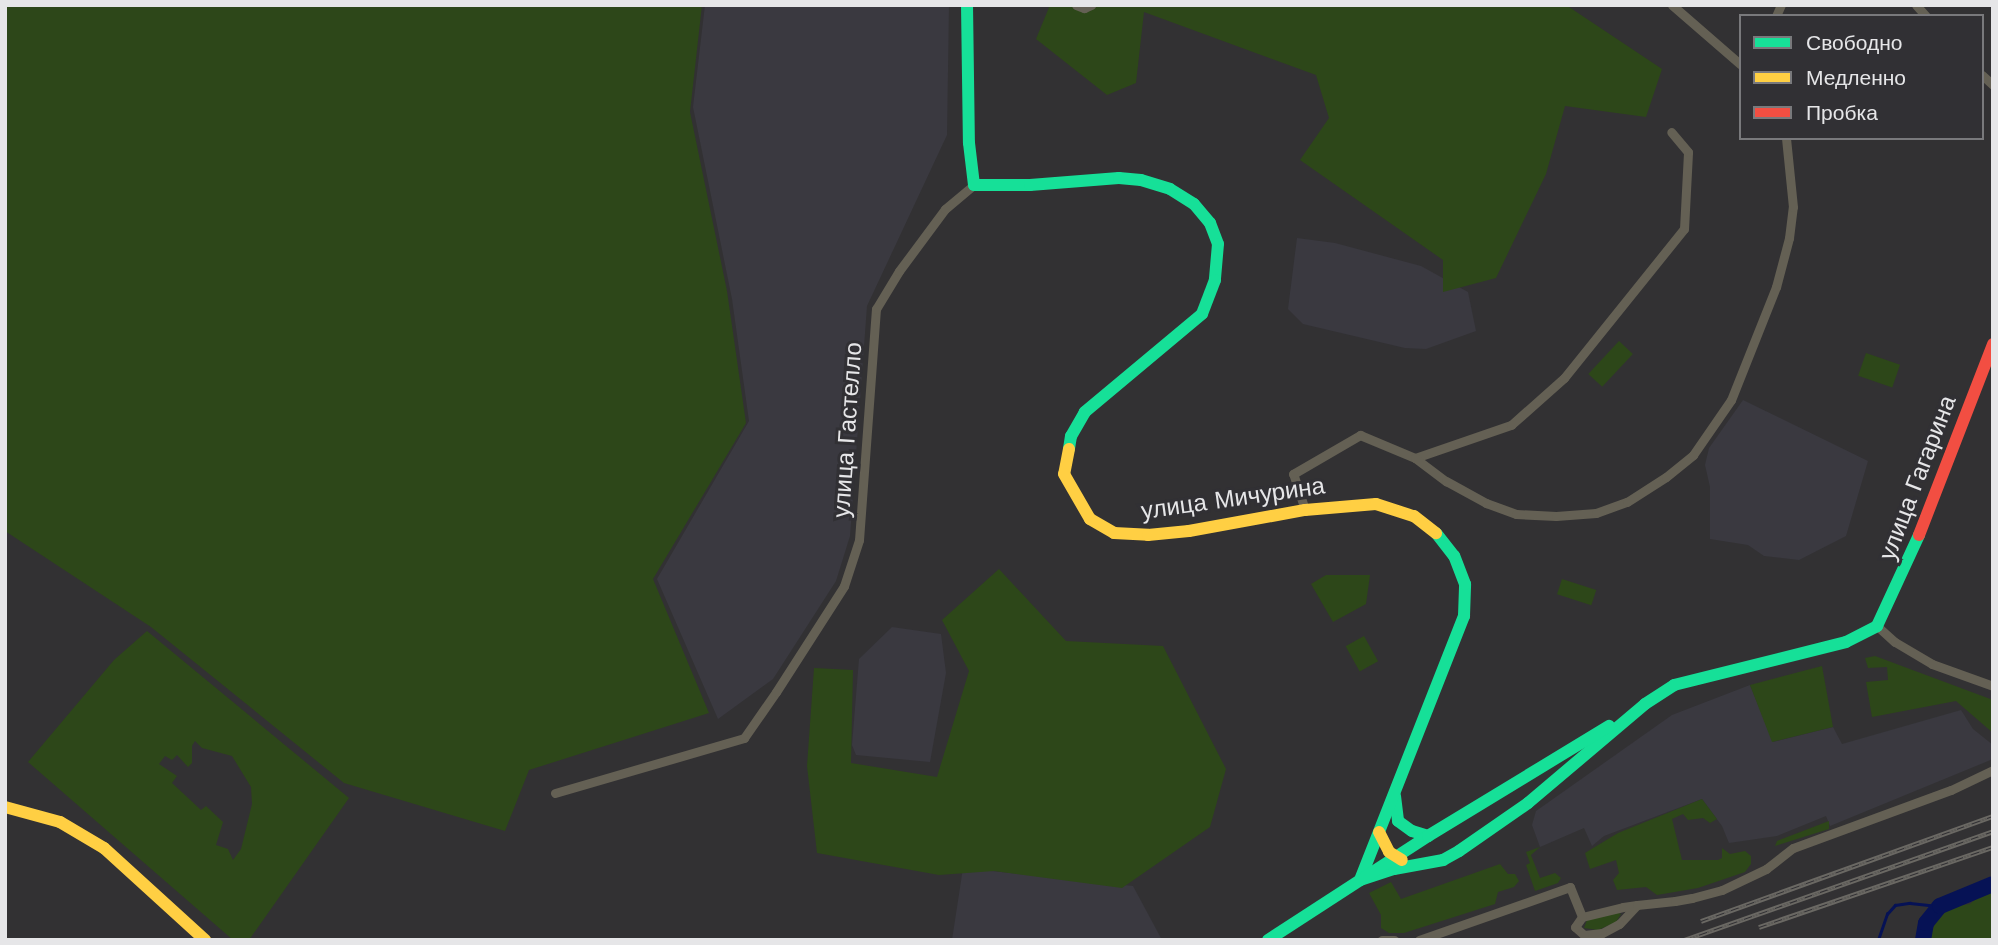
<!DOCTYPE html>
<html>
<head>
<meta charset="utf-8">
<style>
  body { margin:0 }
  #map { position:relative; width:1998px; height:945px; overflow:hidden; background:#323133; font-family:"Work Sans",sans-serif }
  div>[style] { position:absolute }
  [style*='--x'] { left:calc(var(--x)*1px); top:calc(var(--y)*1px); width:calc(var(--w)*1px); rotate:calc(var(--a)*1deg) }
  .built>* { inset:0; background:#3a3940 }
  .green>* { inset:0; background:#2d4719; transform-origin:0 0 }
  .stream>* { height:2.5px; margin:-1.25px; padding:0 1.25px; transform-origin:1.25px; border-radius:1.25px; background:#061255 }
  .river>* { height:16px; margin:-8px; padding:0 8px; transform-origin:8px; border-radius:8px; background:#061255 }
  .street>* { height:9px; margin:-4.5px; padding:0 4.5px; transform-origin:4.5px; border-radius:4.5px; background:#646054 }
  .fast>* { height:12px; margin:-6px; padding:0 6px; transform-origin:6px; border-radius:6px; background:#16e098 }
  .slow>* { height:12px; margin:-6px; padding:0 6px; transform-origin:6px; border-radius:6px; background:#ffcf43 }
  .jam>* { height:12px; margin:-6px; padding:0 6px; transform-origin:6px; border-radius:6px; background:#f24e42 }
  .rail>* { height:5px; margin-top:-2.5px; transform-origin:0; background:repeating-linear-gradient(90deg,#313034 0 8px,#6a6863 0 16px); box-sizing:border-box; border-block:2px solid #6a6863 }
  span { translate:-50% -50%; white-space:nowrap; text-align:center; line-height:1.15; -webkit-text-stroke:6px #313034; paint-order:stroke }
  .street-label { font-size:24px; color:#e6e6e8 }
  .frame { position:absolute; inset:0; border:7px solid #e6e6e8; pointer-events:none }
  .legend { position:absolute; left:1739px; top:14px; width:245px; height:126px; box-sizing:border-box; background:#313034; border:2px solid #79797c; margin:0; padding:9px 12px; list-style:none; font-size:21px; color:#e6e6e8 }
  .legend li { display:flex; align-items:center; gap:14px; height:35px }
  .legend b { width:35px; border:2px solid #79797c }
</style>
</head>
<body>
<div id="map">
  <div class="built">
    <i style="clip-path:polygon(705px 5px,949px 5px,947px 135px,867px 306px,850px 536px,836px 581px,773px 679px,718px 719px,657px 579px,749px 421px,732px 299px,693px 107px)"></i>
    <i style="clip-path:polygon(1297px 238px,1335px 243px,1421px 266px,1468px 292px,1476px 331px,1426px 349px,1405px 348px,1303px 324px,1288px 309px)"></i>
    <i style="clip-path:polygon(1743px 400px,1868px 461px,1846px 536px,1799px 560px,1764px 556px,1748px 545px,1710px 539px,1710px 487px,1705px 465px,1709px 448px)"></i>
    <i style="clip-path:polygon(892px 627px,941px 634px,946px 673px,930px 762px,856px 755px,852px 745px,859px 659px)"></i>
    <i style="clip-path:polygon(1750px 685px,1773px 742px,1833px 727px,1842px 744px,1961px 710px,1973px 729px,1993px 745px,1993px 759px,1830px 826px,1826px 816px,1777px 836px,1729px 843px,1722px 826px,1702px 799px,1604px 836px,1592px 846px,1584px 828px,1540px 847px,1532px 825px,1536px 811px,1672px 715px)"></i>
    <i style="clip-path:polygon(963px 868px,1133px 886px,1162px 940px,952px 940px)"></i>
  </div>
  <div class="green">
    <i style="clip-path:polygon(5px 5px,702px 5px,690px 112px,727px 291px,746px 423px,653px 579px,709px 713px,529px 770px,505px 831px,344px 783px,151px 627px,5px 531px)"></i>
    <i style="clip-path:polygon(1050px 5px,1566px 5px,1662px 69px,1646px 117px,1565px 106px,1546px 174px,1496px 278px,1443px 292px,1443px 260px,1300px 160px,1329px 118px,1316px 75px,1144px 12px,1136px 83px,1107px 95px,1036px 39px)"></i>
    <i style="left:1619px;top:341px;width:19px;height:45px;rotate:43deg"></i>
    <i style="left:1866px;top:353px;width:36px;height:24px;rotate:19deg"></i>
    <i style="clip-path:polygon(999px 569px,1066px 641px,1163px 646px,1226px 769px,1210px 827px,1122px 888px,994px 871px,939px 875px,817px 853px,807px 766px,814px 668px,853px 670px,851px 763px,937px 777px,969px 671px,942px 620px)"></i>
    <i style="clip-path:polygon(1326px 575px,1370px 575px,1366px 604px,1333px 622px,1311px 584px)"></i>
    <i style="left:1562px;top:579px;width:36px;height:16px;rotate:18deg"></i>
    <i style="clip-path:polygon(evenodd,147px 631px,349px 798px,249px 940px,233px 940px,28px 762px,114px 660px,147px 631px,195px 741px,202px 748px,232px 756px,251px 787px,252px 804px,241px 849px,233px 860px,228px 849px,216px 845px,223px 822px,206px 806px,201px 810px,172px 783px,177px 776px,159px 764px,165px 756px,172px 760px,177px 755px,188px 767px,192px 763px,192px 746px,195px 741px)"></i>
    <i style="left:1364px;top:636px;width:29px;height:21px;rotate:61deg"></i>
    <i style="clip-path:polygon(1875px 656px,1993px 700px,1993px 733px,1956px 701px,1872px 717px,1866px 682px,1888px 680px,1887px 667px,1868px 668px,1865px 658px)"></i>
    <i style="clip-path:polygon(1822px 666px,1833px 727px,1772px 742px,1750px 685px)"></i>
    <i style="clip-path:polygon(1702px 799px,1717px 819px,1710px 823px,1703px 818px,1688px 820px,1683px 814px,1672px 819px,1682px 860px,1718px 860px,1722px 858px,1722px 848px,1730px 854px,1745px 851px,1751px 856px,1751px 864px,1745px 872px,1698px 888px,1657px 895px,1646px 887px,1617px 890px,1613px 880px,1619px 873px,1616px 860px,1590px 869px,1585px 853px,1618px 833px)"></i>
    <i style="clip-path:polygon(1829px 821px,1829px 829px,1775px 846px,1777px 841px)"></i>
    <i style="clip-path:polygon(1540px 847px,1531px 855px,1540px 878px,1555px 873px,1561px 878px,1558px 883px,1535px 891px,1526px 865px,1530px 863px,1526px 852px)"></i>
    <i style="clip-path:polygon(1500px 864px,1508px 874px,1515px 874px,1519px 881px,1514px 887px,1498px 892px,1495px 904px,1404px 933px,1389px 933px,1381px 928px,1381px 915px,1369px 893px,1391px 882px,1401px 899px)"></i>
    <i style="clip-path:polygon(1993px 893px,1993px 940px,1928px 940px,1938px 916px,1956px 906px,1970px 904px,1981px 894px)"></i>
    <i style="clip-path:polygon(1616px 912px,1621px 914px,1616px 922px,1598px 930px,1584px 928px,1587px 920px)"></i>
  </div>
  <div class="stream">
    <i style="--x:1878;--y:940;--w:28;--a:-71"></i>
    <i style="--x:1887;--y:914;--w:12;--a:-48"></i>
    <i style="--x:1895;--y:905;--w:15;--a:-8"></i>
    <i style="--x:1910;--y:903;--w:30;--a:6"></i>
  </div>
  <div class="river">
    <i style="--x:1923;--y:940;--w:17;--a:-80"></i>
    <i style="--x:1926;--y:923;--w:22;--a:-51"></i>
    <i style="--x:1940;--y:906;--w:57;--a:-22.5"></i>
  </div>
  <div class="street">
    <i style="--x:1076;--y:5;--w:9;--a:21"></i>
    <i style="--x:1084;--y:8;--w:8;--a:-23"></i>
    <i style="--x:1672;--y:5;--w:91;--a:41"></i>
    <i style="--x:1916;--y:5;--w:15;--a:48"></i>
    <i style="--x:1776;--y:16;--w:12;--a:-66"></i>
    <i style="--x:1982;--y:75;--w:15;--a:42"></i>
    <i style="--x:1415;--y:458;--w:102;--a:-19"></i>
    <i style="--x:1511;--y:425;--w:71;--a:-41.6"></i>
    <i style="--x:1564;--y:378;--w:191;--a:-51.2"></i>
    <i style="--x:1684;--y:229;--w:77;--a:-87"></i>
    <i style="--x:1688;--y:152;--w:26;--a:-130"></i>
    <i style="--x:1305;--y:510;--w:38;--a:-108"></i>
    <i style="--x:1293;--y:474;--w:78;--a:-30.2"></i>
    <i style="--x:1360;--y:435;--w:60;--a:22.7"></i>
    <i style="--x:1415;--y:458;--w:39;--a:37"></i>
    <i style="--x:1446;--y:481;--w:46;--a:28.8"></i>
    <i style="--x:1486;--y:503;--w:32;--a:20"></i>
    <i style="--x:1516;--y:514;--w:40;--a:2.9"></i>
    <i style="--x:1556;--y:516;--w:40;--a:-4.3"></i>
    <i style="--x:1596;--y:513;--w:33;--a:-20"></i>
    <i style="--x:1627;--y:502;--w:46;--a:-32.7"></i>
    <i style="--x:1666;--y:477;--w:35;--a:-39"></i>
    <i style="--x:1693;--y:455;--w:67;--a:-55.4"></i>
    <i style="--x:1731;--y:400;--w:122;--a:-68.3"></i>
    <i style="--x:1776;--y:287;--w:51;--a:-75.1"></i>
    <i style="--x:1789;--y:238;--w:31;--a:-83"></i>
    <i style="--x:1793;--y:207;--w:69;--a:-95.8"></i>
    <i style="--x:1877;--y:626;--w:24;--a:42"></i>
    <i style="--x:1895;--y:642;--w:43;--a:30.7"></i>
    <i style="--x:1932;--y:664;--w:65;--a:19.8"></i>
    <i style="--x:555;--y:793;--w:197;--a:-16.2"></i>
    <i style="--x:744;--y:738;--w:56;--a:-55.2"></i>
    <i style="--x:776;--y:692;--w:126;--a:-57.3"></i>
    <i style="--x:844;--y:586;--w:48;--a:-71.9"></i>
    <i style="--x:859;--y:540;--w:232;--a:-85.8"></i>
    <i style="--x:876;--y:309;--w:44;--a:-58.8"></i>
    <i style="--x:899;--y:271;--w:77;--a:-53.4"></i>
    <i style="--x:945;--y:209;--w:38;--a:-40"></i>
    <i style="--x:1637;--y:905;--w:26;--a:133"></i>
    <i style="--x:1619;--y:924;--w:19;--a:152"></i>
    <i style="--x:1602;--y:933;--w:18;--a:174"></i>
    <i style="--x:1584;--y:935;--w:12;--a:-138"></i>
    <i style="--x:1575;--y:927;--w:12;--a:-55"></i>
    <i style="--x:1582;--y:917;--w:42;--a:-13.7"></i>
    <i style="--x:1623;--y:907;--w:14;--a:-8"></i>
    <i style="--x:1637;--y:905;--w:38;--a:-6"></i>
    <i style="--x:1675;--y:901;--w:17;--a:-10"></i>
    <i style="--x:1692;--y:898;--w:31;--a:-15"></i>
    <i style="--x:1722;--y:890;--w:49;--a:-25.5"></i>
    <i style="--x:1766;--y:869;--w:34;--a:-38"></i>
    <i style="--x:1793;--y:848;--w:168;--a:-20.2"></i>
    <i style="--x:1951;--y:790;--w:47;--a:-25.5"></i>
    <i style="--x:1382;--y:940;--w:12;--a:0"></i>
    <i style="--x:1419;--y:940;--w:160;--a:-19.3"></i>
    <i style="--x:1570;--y:887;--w:32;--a:68"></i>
  </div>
  <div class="fast">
    <i style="--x:967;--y:5;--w:138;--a:89.2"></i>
    <i style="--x:969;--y:143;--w:42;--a:83.2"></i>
    <i style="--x:974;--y:185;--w:56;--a:0"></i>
    <i style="--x:1030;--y:185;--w:89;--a:-4.5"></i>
    <i style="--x:1119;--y:178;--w:22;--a:5"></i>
    <i style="--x:1141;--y:180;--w:30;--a:17"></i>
    <i style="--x:1170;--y:189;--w:28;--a:32"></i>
    <i style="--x:1194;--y:204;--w:25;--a:50"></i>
    <i style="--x:1210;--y:223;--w:22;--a:69"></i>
    <i style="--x:1218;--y:244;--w:36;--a:95"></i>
    <i style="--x:1215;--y:280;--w:36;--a:111"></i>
    <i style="--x:1202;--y:314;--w:153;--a:140.1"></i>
    <i style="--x:1085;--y:412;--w:28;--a:120"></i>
    <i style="--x:1071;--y:436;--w:13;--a:99"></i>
    <i style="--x:1395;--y:796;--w:25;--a:83"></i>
    <i style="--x:1398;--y:821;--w:17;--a:36"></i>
    <i style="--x:1412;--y:831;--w:17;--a:17"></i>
    <i style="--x:1360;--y:880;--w:284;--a:-68.5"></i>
    <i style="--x:1464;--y:616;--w:32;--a:-88"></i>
    <i style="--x:1465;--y:584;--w:30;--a:-111"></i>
    <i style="--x:1454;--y:556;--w:29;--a:-128"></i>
    <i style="--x:1360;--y:880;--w:36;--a:-18"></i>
    <i style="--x:1394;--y:869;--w:50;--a:-10.4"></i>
    <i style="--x:1443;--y:860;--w:18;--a:-29"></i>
    <i style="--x:1459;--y:851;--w:84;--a:-34.8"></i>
    <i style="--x:1528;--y:803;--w:153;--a:-40.2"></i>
    <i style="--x:1645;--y:704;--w:35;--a:-33"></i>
    <i style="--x:1674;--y:685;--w:177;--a:-14"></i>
    <i style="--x:1846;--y:642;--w:35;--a:-27"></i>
    <i style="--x:1877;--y:626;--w:100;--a:-65.2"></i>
    <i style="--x:1268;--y:940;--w:191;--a:-33"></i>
    <i style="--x:1428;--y:836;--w:212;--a:-31.3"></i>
  </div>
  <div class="slow">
    <i style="--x:1069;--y:449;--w:25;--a:101"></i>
    <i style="--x:1064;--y:474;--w:52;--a:60"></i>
    <i style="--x:1090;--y:519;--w:28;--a:30"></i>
    <i style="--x:1114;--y:533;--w:34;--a:3"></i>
    <i style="--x:1148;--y:535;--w:41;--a:-5.6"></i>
    <i style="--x:1189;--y:531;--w:118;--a:-10.3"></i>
    <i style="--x:1305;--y:510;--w:71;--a:-4.8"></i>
    <i style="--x:1376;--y:504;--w:40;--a:18"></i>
    <i style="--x:1414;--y:516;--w:28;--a:38"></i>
    <i style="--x:5;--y:807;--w:57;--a:15.3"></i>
    <i style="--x:60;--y:822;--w:51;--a:30.6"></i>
    <i style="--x:104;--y:848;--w:137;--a:42.3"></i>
    <i style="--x:1379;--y:832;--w:22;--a:63"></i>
    <i style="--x:1389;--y:852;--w:15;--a:32"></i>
  </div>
  <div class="jam">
    <i style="--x:1919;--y:535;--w:205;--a:-68.8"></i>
  </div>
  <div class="rail">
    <i style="--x:1701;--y:921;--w:310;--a:-19.8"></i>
    <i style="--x:1759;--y:927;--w:247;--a:-18.9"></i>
    <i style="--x:1684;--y:940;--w:328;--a:-19.4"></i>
  </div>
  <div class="street-label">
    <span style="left:848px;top:430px;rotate:-86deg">улица Гастелло</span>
    <span style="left:1918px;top:478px;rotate:-69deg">улица Гагарина</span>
    <span style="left:1233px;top:499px;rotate:-8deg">улица Мичурина</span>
  </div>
  <div class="frame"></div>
  <ul class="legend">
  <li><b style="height:9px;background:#16e098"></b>Свободно</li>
  <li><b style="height:9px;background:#ffcf43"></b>Медленно</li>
  <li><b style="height:9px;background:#f24e42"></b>Пробка</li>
  </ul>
</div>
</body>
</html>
